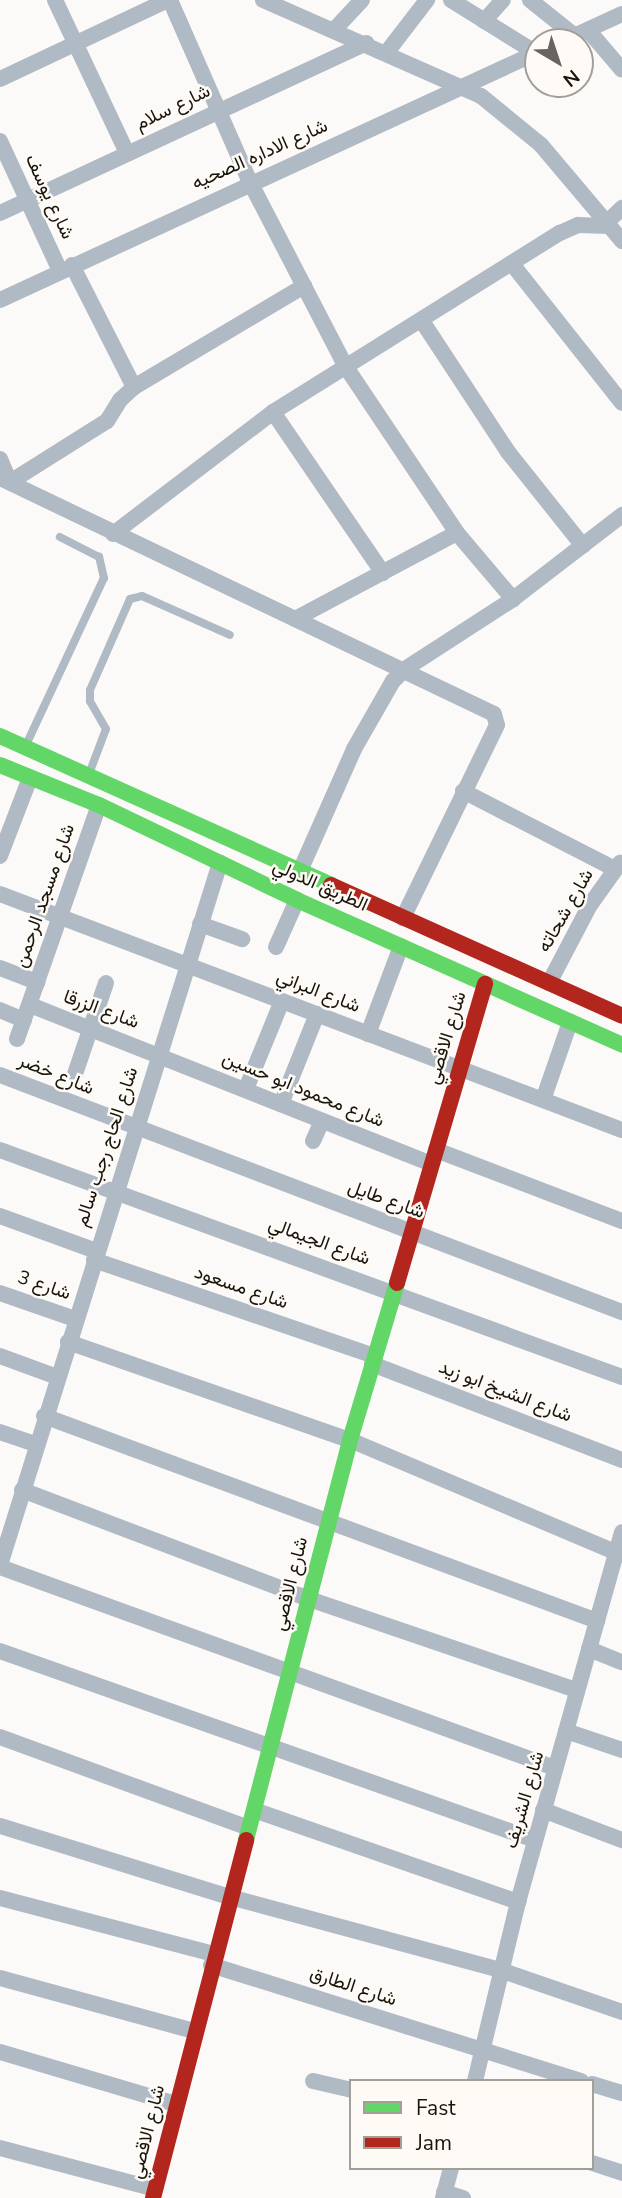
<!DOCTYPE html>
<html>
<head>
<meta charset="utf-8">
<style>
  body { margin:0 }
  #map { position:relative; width:622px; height:2198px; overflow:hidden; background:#fcfaf8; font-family:"Nunito Sans",Vazirmatn,sans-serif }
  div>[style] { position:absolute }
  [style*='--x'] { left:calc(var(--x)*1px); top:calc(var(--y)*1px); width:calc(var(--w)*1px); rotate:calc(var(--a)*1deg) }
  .lane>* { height:8px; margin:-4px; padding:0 4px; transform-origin:4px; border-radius:4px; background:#b0bac4 }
  .street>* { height:16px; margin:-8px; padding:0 8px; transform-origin:8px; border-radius:8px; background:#b0bac4 }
  .fast>* { height:16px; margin:-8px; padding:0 8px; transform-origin:8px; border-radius:8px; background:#63d668 }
  .jam>* { height:16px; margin:-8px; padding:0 8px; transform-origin:8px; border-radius:8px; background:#b3261e }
  span { translate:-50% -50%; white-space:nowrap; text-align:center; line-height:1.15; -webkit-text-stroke:5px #fefbf6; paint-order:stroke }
  .street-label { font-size:19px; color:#19140c }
  .legend { position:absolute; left:349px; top:2079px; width:245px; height:91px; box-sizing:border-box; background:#fefbf6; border:2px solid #a29f98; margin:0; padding:9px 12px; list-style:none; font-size:21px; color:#19140c }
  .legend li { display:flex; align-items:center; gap:14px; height:35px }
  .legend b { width:35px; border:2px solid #a29f98 }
  .north { position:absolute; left:524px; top:28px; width:70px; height:70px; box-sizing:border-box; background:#fefbf6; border:2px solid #a29f98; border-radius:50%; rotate:141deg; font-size:19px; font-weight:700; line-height:28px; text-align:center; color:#19140c }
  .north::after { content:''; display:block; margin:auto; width:24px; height:32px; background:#68645f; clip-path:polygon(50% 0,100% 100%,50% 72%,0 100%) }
</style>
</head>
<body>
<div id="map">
  <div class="lane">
    <i style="--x:26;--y:745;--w:184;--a:-65"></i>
    <i style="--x:104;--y:578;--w:22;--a:-103"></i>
    <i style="--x:99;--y:557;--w:44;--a:-152.9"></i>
    <i style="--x:89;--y:774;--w:48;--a:-69.3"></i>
    <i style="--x:106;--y:729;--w:32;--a:-120"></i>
    <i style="--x:90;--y:701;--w:11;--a:-90"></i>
    <i style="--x:90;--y:690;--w:99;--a:-66.3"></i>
    <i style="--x:130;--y:599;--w:12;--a:-14"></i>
    <i style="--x:142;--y:596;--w:96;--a:23.9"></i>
  </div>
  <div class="street">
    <i style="--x:55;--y:0;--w:169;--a:64.8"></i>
    <i style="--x:170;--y:0;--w:199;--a:66.3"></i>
    <i style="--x:250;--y:182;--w:208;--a:62.6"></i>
    <i style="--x:346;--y:367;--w:200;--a:56.2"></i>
    <i style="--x:457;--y:533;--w:87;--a:49.7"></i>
    <i style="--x:263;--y:0;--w:238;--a:23.8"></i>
    <i style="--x:481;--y:96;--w:77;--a:39.2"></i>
    <i style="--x:541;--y:145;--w:126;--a:49.8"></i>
    <i style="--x:451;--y:0;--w:100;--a:31.9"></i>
    <i style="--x:530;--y:0;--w:58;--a:38.7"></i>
    <i style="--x:484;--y:21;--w:28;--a:-48"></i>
    <i style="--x:334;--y:30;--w:41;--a:-47"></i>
    <i style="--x:588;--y:30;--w:52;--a:49.6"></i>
    <i style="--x:561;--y:42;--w:67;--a:-24.7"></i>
    <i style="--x:387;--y:52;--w:66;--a:-52.4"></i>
    <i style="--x:0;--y:79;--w:186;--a:-25.2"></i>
    <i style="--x:0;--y:141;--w:143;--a:65.2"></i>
    <i style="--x:0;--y:213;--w:404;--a:-24.9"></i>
    <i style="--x:607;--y:222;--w:21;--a:-43"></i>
    <i style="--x:512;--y:264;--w:177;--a:51.6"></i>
    <i style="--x:72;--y:265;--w:137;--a:63.1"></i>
    <i style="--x:0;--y:300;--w:592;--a:-24.75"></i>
    <i style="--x:422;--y:321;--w:157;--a:56.7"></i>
    <i style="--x:508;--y:452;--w:120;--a:51.4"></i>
    <i style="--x:273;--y:412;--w:195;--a:55.7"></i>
    <i style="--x:0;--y:459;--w:25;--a:67"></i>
    <i style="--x:10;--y:482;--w:115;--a:-32.2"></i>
    <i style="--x:107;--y:421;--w:25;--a:-58"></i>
    <i style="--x:120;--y:400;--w:19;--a:-43"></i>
    <i style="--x:134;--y:387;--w:198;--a:-30.7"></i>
    <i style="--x:0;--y:478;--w:547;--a:25.54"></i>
    <i style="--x:494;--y:714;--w:11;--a:75"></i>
    <i style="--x:497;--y:725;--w:215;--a:116"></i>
    <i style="--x:113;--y:534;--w:201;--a:-37.3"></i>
    <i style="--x:273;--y:412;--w:338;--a:-32"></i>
    <i style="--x:560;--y:233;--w:20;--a:-24"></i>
    <i style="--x:578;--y:225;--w:31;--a:2"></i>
    <i style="--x:295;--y:619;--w:183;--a:-28"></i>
    <i style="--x:463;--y:791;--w:171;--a:27.2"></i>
    <i style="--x:0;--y:856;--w:84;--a:-69"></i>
    <i style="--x:300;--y:871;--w:133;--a:-66.1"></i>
    <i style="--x:354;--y:749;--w:78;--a:-60.2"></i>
    <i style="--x:393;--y:681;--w:17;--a:-45"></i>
    <i style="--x:405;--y:669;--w:129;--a:-32.9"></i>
    <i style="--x:513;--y:599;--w:138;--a:-37.6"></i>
    <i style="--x:0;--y:894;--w:665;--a:20.78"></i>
    <i style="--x:200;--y:924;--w:45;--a:19.7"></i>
    <i style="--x:276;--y:947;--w:51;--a:-65.9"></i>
    <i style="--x:0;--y:968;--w:40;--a:21"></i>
    <i style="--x:549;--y:983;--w:88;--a:-62.3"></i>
    <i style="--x:590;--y:905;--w:52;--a:-54.5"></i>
    <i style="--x:30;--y:1005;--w:431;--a:21.6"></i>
    <i style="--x:0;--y:1010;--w:26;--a:23"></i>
    <i style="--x:368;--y:1034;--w:94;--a:-69.4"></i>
    <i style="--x:17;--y:1039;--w:248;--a:-70.7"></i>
    <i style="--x:75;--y:1074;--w:96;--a:-71.2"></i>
    <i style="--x:0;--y:1075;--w:666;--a:20.86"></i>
    <i style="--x:246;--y:1089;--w:95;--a:-67.8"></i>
    <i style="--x:543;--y:1100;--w:83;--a:-70.9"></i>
    <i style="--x:281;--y:1104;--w:97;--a:-68.2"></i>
    <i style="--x:313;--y:1141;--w:22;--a:-66"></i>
    <i style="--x:0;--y:1150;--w:662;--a:20.05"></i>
    <i style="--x:436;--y:1150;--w:199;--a:20.9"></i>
    <i style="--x:0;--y:1216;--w:102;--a:20"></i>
    <i style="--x:94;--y:1260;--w:297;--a:18.9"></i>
    <i style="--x:0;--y:1293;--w:79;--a:19.1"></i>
    <i style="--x:68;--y:1342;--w:299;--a:19.2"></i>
    <i style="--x:350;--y:1440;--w:295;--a:22.9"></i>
    <i style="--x:0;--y:1356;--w:61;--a:20.2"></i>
    <i style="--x:372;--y:1364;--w:268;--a:21"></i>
    <i style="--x:44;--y:1416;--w:590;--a:20.34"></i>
    <i style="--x:0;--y:1432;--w:37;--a:19"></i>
    <i style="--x:22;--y:1490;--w:307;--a:20.8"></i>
    <i style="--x:309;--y:1599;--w:283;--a:18.8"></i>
    <i style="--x:0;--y:1565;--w:736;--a:-72.6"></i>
    <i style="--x:0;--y:1567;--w:590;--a:19.91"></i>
    <i style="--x:589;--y:1649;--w:35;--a:22"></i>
    <i style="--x:0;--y:1651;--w:567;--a:19.46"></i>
    <i style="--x:566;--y:1731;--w:59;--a:18.7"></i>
    <i style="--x:0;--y:1737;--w:265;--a:20.1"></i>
    <i style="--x:254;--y:1810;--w:280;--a:19.2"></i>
    <i style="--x:543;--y:1810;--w:85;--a:20.8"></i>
    <i style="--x:0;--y:1826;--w:241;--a:17.2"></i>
    <i style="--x:230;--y:1897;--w:280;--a:15.1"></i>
    <i style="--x:500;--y:1970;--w:129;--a:19"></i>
    <i style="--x:0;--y:1898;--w:221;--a:14.7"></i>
    <i style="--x:211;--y:1965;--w:388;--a:17.4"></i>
    <i style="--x:0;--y:1978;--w:201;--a:15.3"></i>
    <i style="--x:0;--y:2052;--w:184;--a:16.5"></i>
    <i style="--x:313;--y:2081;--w:39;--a:13"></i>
    <i style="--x:475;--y:2081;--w:184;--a:-76.5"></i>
    <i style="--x:518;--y:1902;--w:384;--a:-74.3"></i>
    <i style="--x:592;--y:2084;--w:31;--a:17"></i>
    <i style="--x:0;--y:2148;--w:160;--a:14.8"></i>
    <i style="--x:592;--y:2163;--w:32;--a:18"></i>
    <i style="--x:444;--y:2192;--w:20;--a:18"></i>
    <i style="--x:443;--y:2198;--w:31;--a:-75"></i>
  </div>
  <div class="fast">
    <i style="--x:0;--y:736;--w:363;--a:24.2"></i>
    <i style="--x:0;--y:765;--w:107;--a:22"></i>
    <i style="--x:99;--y:805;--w:220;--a:25.6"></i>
    <i style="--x:297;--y:900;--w:356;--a:24"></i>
    <i style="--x:246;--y:1840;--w:413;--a:-75.4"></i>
    <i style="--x:350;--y:1440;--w:164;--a:-73.3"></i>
  </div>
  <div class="jam">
    <i style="--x:331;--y:885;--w:319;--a:24.2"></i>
    <i style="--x:397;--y:1283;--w:312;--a:-73.6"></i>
    <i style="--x:153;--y:2198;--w:370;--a:-75.4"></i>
  </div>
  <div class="street-label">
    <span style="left:173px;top:108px;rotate:-26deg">شارع سلام</span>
    <span style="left:260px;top:155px;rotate:-24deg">شارع الاداره الصحيه</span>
    <span style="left:49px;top:197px;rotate:65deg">شارع يوسف</span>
    <span style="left:320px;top:886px;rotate:24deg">الطريق الدولي</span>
    <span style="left:45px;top:896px;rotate:-71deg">شارع مسجد الرحمن</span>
    <span style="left:566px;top:911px;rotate:-60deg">شارع شحاته</span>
    <span style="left:318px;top:992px;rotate:21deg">شارع البراني</span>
    <span style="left:101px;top:1010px;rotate:20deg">شارع الزرقا</span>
    <span style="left:447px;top:1038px;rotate:-73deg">شارع الاقصي</span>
    <span style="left:56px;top:1075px;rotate:22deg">شارع خضر</span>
    <span style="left:303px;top:1090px;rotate:22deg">شارع محمود ابو حسين</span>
    <span style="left:107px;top:1147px;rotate:-72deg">شارع الحاج رجب سالم</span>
    <span style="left:386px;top:1200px;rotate:20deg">شارع طايل</span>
    <span style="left:319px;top:1242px;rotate:20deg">شارع الجيمالي</span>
    <span style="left:44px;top:1286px;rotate:19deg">شارع 3</span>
    <span style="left:241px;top:1288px;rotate:19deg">شارع مسعود</span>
    <span style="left:505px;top:1392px;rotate:21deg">شارع الشيخ ابو زيد</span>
    <span style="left:291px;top:1584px;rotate:-76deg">شارع الاقصي</span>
    <span style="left:525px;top:1800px;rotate:-74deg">شارع الشريف</span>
    <span style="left:353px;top:1987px;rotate:18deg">شارع الطارق</span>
    <span style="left:148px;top:2132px;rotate:-76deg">شارع الاقصي</span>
  </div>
  <ul class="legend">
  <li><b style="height:9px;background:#63d668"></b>Fast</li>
  <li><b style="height:9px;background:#b3261e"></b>Jam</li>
  </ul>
  <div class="north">N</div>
</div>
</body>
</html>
